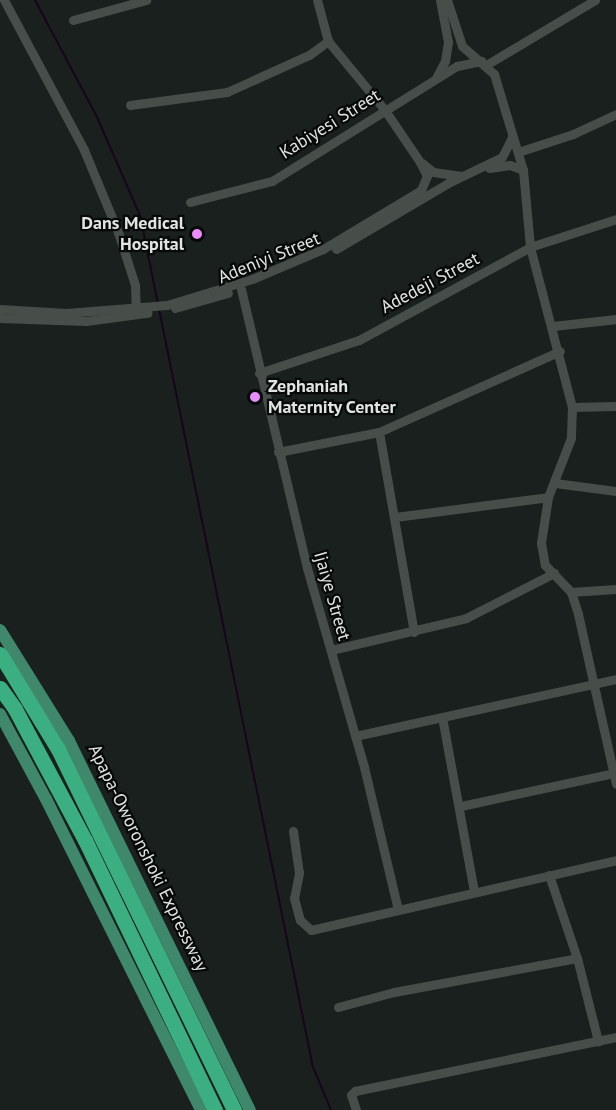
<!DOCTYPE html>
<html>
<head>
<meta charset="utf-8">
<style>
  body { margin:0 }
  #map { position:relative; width:616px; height:1110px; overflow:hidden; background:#1a201d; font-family:"PT Sans",sans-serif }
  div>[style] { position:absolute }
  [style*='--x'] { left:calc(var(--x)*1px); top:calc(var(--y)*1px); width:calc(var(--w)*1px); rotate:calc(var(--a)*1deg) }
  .stream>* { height:2px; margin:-1px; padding:0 1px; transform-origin:1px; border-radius:1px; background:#18051c }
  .minor>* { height:9px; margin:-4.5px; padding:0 4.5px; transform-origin:4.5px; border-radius:4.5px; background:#474e4a }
  .major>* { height:12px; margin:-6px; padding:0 6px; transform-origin:6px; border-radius:6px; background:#40886c }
  .highway>* { height:15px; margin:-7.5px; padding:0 7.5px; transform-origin:7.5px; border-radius:7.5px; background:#3caf82 }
  .dots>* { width:16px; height:16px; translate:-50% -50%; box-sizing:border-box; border:3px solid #070908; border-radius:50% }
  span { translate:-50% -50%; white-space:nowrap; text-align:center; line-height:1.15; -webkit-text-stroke:4.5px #070908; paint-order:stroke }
  .street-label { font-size:18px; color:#e0e5e2 }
  .poi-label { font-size:18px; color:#e0e5e2; font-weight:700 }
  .right { translate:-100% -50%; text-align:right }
  .left { translate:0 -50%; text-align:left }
</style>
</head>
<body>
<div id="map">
  <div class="stream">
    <i style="--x:35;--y:0;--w:130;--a:62.1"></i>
    <i style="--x:96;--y:115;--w:109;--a:66.3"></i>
    <i style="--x:140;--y:215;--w:91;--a:78.6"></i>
    <i style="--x:159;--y:309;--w:773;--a:78.52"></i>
    <i style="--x:313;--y:1067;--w:47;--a:67.3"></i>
  </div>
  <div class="minor">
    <i style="--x:4;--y:0;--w:170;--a:61.9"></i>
    <i style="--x:84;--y:150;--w:89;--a:67.5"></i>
    <i style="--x:118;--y:232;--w:56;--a:72.2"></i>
    <i style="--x:135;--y:285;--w:24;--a:88"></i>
    <i style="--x:447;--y:0;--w:48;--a:71.9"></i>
    <i style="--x:462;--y:46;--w:43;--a:41.2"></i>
    <i style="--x:494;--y:74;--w:100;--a:73.2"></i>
    <i style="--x:523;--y:170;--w:77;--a:84.8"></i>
    <i style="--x:530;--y:247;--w:165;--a:75.3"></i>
    <i style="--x:572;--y:407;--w:31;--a:92"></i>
    <i style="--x:571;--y:438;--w:63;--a:111.3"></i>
    <i style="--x:548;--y:497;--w:47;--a:98.7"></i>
    <i style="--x:541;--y:543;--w:22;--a:80"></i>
    <i style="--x:545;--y:565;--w:37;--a:46"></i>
    <i style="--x:571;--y:592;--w:23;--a:72"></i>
    <i style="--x:578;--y:614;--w:174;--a:77.4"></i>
    <i style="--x:73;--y:20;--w:76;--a:-15.3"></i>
    <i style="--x:486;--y:65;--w:127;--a:-30.8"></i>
    <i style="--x:436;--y:78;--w:19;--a:-62"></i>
    <i style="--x:445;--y:61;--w:19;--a:-81"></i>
    <i style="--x:448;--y:42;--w:43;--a:-100.8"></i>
    <i style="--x:130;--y:105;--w:98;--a:-7.6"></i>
    <i style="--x:227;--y:92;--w:90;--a:-24.3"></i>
    <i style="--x:309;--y:55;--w:24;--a:-36"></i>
    <i style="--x:518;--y:152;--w:58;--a:-18.1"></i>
    <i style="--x:573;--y:134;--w:47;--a:-24.9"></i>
    <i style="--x:422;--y:163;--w:14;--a:39"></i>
    <i style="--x:433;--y:172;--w:29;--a:8"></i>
    <i style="--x:489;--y:168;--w:21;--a:-8"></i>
    <i style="--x:510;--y:165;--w:14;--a:21"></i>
    <i style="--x:190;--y:202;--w:85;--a:-14.4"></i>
    <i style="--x:272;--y:181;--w:218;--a:-31.9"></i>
    <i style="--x:457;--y:66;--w:25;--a:-12"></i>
    <i style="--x:336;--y:249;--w:130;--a:-30.5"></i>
    <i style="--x:448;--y:183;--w:60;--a:-25.7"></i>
    <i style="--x:502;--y:157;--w:22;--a:-63"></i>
    <i style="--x:241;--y:289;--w:287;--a:76.7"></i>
    <i style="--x:307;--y:568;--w:207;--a:74"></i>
    <i style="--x:364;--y:767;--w:147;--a:76.6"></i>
    <i style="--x:175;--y:308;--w:55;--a:-15.8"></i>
    <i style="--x:0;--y:309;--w:66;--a:3.5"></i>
    <i style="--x:66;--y:313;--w:101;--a:-4.5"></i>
    <i style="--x:167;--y:305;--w:89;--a:-17"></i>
    <i style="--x:252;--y:279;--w:77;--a:-22.9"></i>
    <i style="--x:323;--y:249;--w:114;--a:-31"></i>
    <i style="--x:421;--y:190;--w:15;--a:-67"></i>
    <i style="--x:427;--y:176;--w:16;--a:-117"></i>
    <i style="--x:420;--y:162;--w:64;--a:-124.2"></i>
    <i style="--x:384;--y:109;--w:88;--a:-129.5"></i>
    <i style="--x:328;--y:41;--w:42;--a:-105"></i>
    <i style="--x:0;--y:318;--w:86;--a:2"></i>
    <i style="--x:86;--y:321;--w:62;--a:-7.5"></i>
    <i style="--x:553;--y:326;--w:63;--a:-6.3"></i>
    <i style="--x:259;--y:373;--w:105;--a:-18.3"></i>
    <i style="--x:359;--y:340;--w:195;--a:-28.5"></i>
    <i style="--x:530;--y:247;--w:90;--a:-18"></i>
    <i style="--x:572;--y:407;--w:44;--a:-1.3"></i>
    <i style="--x:379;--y:432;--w:203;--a:80.1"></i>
    <i style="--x:278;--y:452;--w:103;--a:-11.2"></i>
    <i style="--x:379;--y:432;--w:198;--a:-24.1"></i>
    <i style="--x:555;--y:483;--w:62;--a:7.5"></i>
    <i style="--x:395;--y:517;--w:154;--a:-7.4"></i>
    <i style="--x:571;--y:592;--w:45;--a:-3.8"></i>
    <i style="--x:331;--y:650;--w:139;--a:-13.3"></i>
    <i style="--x:466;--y:618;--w:99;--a:-27.1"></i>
    <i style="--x:442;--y:717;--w:177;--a:79.6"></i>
    <i style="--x:355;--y:736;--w:267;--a:-12.3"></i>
    <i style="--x:461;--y:806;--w:156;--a:-12.2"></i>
    <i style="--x:293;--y:831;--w:42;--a:81.9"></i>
    <i style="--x:299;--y:873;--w:25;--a:101"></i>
    <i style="--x:294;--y:898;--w:23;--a:75"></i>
    <i style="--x:300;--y:920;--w:15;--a:42"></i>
    <i style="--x:311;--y:930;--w:313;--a:-12.9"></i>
    <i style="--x:549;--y:875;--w:88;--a:71.4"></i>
    <i style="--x:338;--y:1007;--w:58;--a:-15"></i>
    <i style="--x:394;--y:992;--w:186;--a:-10.5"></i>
    <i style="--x:577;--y:958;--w:86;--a:75.8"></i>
    <i style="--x:356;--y:1110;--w:16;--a:-108"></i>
    <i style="--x:351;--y:1095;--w:6;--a:-45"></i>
    <i style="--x:355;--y:1091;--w:267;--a:-11.7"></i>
  </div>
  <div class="major">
    <i style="--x:0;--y:630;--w:131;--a:58.1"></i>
    <i style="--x:69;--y:741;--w:411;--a:63.9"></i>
    <i style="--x:0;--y:714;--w:97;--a:61.6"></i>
    <i style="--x:46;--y:799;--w:347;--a:63.5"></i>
  </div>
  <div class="highway">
    <i style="--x:0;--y:654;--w:111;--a:58.6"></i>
    <i style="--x:58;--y:749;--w:402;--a:64"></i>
    <i style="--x:0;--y:688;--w:26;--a:54"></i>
    <i style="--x:15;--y:709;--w:149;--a:61.9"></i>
    <i style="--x:85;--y:840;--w:300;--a:64.3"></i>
  </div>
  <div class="dots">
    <i style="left:197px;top:234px;background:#e98dfe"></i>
    <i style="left:255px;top:397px;background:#e98dfe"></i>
  </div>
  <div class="street-label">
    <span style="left:330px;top:124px;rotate:-32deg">Kabiyesi Street</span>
    <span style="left:269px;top:258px;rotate:-22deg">Adeniyi Street</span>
    <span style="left:430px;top:283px;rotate:-28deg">Adedeji Street</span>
    <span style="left:332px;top:596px;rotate:74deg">Ijaiye Street</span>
    <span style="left:148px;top:858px;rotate:64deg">Apapa-Oworonshoki Expressway</span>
  </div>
  <div class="poi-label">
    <span class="right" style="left:184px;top:234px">Dans Medical<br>Hospital</span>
    <span class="left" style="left:268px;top:397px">Zephaniah<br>Maternity Center</span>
  </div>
</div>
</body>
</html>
